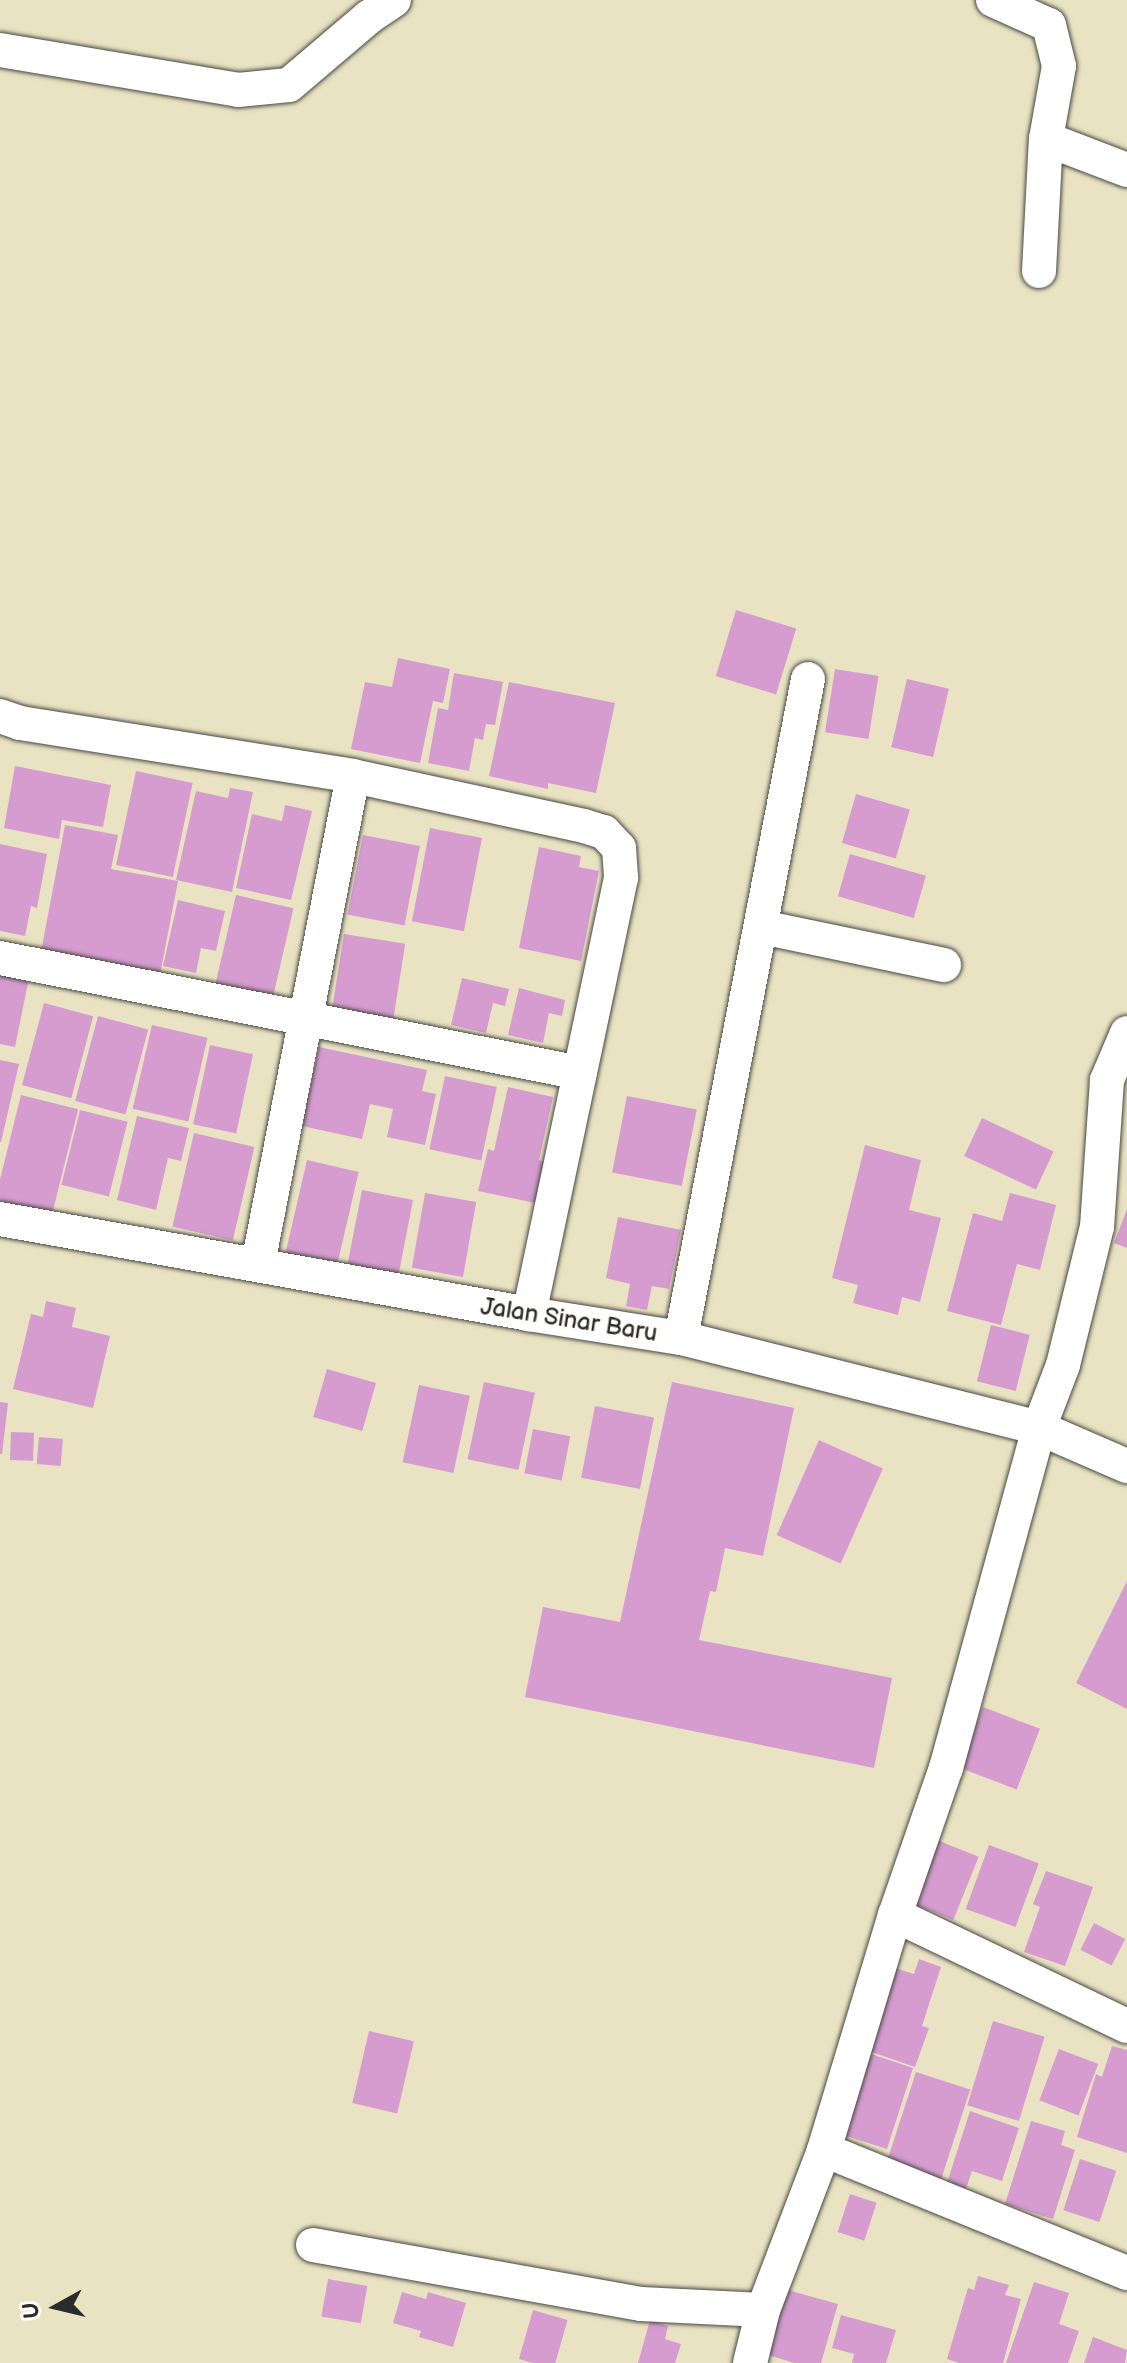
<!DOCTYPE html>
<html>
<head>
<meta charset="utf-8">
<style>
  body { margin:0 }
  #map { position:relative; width:1127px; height:2363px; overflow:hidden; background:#e9e3c3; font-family:"Balsamiq Sans",sans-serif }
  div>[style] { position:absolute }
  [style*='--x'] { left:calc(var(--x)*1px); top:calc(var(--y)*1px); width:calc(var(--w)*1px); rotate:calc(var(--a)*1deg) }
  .building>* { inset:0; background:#d69cd0; transform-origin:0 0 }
  .roads { filter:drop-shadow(0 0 2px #484742) drop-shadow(0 0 2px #484742) }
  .minor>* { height:34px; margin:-17px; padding:0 17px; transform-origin:17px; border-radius:17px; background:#fff }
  span { translate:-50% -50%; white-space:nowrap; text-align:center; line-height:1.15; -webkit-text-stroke:6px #fdfcf7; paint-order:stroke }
  .street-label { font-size:24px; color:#2b2b2b }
  .north { position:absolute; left:16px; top:2267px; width:80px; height:80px; -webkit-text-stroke:6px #fdfcf7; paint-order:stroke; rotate:262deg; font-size:22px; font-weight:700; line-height:32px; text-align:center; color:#2b2b2b }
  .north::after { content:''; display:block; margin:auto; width:28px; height:36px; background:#2b2b2b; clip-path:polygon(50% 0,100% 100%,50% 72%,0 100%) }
</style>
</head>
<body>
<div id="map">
  <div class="building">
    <i style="left:736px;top:610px;width:63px;height:69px;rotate:17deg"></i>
    <i style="clip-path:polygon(398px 658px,450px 669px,443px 703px,433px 701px,420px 763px,351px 749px,365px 682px,392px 687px)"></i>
    <i style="left:835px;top:669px;width:44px;height:64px;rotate:9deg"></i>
    <i style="clip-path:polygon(454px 673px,503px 682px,495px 725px,486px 724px,483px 740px,475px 738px,469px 771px,428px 763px,438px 708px,448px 710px)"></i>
    <i style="left:907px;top:679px;width:43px;height:70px;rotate:13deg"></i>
    <i style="clip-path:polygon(509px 682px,615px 703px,596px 793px,548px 783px,548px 789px,489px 776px)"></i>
    <i style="clip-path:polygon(15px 766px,111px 785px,103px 827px,62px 820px,59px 839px,4px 828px)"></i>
    <i style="left:136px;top:771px;width:58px;height:96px;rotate:12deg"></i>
    <i style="clip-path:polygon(230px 788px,253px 792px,232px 892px,176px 880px,196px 791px,228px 798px)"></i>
    <i style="left:856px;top:794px;width:56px;height:51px;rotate:16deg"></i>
    <i style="clip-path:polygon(285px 805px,312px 811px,291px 900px,236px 888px,252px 814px,282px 821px)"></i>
    <i style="clip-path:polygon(65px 825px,118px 835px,111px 869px,178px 881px,159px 980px,40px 957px)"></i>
    <i style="left:430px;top:828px;width:53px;height:95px;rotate:11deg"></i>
    <i style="left:363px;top:835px;width:58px;height:81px;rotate:11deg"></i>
    <i style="clip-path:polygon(0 844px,47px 854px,37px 908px,31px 906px,25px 936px,0 931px)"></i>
    <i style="clip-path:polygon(539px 847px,581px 856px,579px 867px,599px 871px,581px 961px,519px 948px)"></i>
    <i style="left:850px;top:854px;width:79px;height:44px;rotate:16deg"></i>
    <i style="left:236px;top:895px;width:59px;height:94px;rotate:13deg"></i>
    <i style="clip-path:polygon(178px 900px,225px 911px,216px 951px,201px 948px,196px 973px,163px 966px)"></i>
    <i style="left:344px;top:934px;width:62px;height:77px;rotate:9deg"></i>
    <i style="clip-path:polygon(0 973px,29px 978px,15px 1047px,0 1044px)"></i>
    <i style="clip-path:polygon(462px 978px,509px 989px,505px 1006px,493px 1003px,486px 1033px,451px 1025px)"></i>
    <i style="clip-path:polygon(519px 988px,565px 1000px,562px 1016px,549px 1013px,543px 1043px,508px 1035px)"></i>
    <i style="left:44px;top:1003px;width:51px;height:85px;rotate:15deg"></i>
    <i style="left:98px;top:1016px;width:52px;height:88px;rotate:15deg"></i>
    <i style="left:152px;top:1025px;width:57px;height:86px;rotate:13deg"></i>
    <i style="left:210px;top:1045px;width:44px;height:81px;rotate:12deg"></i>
    <i style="clip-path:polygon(319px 1047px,427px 1070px,422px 1091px,436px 1094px,425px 1145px,387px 1137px,393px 1109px,370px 1104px,362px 1139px,302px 1126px)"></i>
    <i style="clip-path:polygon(0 1060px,19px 1064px,1px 1142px,0 1142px)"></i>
    <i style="left:445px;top:1076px;width:53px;height:75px;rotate:12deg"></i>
    <i style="clip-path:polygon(508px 1087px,553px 1097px,539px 1160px,544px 1162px,535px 1203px,478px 1191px,488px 1149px,494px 1151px)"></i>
    <i style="left:21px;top:1095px;width:59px;height:108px;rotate:14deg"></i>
    <i style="left:627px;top:1096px;width:71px;height:78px;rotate:11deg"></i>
    <i style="left:80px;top:1110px;width:49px;height:77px;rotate:14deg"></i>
    <i style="clip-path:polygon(137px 1116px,189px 1128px,181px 1161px,168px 1158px,156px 1210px,117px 1200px)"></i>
    <i style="left:982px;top:1118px;width:79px;height:42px;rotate:25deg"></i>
    <i style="left:194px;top:1133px;width:62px;height:96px;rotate:13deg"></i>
    <i style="clip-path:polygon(865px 1145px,921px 1160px,909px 1210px,941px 1218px,920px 1302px,902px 1297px,898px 1315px,853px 1303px,858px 1285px,832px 1278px)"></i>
    <i style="left:307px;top:1160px;width:53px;height:96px;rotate:13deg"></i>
    <i style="left:362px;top:1190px;width:52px;height:77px;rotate:11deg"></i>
    <i style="left:425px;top:1193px;width:52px;height:76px;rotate:10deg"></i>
    <i style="clip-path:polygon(1010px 1193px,1056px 1205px,1040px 1270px,1017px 1264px,1001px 1325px,947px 1311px,973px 1213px,1002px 1221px)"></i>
    <i style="clip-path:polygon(1127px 1209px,1127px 1248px,1114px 1243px)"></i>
    <i style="clip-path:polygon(618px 1217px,681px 1230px,669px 1289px,652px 1286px,647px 1310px,626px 1306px,630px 1284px,606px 1278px)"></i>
    <i style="clip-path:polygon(46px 1301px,76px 1308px,72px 1327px,110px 1336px,93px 1408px,13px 1389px,31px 1314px,43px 1317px)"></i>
    <i style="left:991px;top:1325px;width:40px;height:58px;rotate:14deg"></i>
    <i style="left:327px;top:1369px;width:51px;height:50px;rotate:16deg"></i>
    <i style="left:484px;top:1382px;width:52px;height:79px;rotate:12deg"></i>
    <i style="clip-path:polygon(672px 1382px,794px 1408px,763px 1556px,725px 1548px,716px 1592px,710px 1591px,699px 1640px,892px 1678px,874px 1768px,525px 1697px,543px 1607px,620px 1622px)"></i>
    <i style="left:419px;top:1385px;width:52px;height:79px;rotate:12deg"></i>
    <i style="clip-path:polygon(0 1402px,8px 1403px,2px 1454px,0 1454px)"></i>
    <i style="left:595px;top:1406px;width:60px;height:73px;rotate:11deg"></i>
    <i style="left:533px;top:1429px;width:38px;height:45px;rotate:11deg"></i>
    <i style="left:11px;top:1432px;width:23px;height:28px;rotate:2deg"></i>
    <i style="left:39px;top:1437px;width:24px;height:27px;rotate:5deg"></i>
    <i style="left:819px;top:1440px;width:70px;height:104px;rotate:24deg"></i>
    <i style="clip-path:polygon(1127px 1581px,1127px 1709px,1076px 1683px)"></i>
    <i style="left:983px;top:1707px;width:61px;height:65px;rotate:21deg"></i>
    <i style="left:937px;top:1840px;width:45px;height:68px;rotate:22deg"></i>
    <i style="left:989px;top:1845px;width:53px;height:68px;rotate:20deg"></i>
    <i style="clip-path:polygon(1046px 1871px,1093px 1887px,1065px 1966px,1024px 1952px,1040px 1907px,1033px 1904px)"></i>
    <i style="left:1094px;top:1923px;width:35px;height:30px;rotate:27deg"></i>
    <i style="clip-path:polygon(919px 1959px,941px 1967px,922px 2026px,929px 2028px,915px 2067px,857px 2047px,885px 1965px,914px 1974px)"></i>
    <i style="left:993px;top:2021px;width:54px;height:88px;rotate:17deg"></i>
    <i style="left:369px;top:2031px;width:46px;height:74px;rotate:13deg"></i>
    <i style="clip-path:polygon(1112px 2046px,1127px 2050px,1127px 2153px,1077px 2137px,1096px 2074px,1102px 2077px)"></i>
    <i style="left:1059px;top:2049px;width:42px;height:55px;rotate:21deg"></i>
    <i style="clip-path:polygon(859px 2050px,913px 2068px,887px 2149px,843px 2135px)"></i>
    <i style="left:916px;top:2072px;width:57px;height:96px;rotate:18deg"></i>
    <i style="clip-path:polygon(970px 2111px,1019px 2128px,1002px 2181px,972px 2171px,965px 2192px,946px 2186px)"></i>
    <i style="clip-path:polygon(1031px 2121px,1065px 2131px,1061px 2145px,1075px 2150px,1053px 2219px,1005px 2204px)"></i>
    <i style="left:1080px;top:2159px;width:38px;height:54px;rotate:18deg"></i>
    <i style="left:850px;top:2194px;width:28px;height:40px;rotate:18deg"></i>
    <i style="clip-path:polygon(978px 2276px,1009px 2285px,1005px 2295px,1021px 2299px,1003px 2363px,959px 2363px,947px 2359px,968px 2288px,974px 2290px)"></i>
    <i style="left:328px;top:2279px;width:40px;height:38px;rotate:10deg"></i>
    <i style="clip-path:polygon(1034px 2282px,1069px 2293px,1059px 2324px,1079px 2331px,1068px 2363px,1006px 2363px)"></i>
    <i style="clip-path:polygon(784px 2289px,838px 2304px,821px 2363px,794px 2363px,765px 2354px)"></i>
    <i style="clip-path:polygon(402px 2292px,426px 2299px,428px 2292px,466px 2303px,453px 2347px,419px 2337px,421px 2331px,393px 2323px)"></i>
    <i style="left:533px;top:2310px;width:36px;height:51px;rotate:16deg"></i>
    <i style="clip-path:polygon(841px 2315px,896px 2330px,886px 2363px,852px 2363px,854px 2354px,832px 2348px)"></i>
    <i style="clip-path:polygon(650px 2320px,668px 2326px,665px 2339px,681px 2344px,675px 2363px,638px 2363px)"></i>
    <i style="clip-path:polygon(1093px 2337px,1127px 2350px,1125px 2363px,1084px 2363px)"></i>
  </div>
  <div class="roads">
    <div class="minor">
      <i style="--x:993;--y:0;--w:61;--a:24.1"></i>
      <i style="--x:1049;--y:25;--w:42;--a:76.3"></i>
      <i style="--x:1059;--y:66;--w:74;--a:100.1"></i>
      <i style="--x:1046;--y:139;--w:87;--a:20.9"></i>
      <i style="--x:0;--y:50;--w:241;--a:9.5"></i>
      <i style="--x:238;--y:90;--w:51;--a:-5.6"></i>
      <i style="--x:289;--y:85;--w:105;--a:-40.4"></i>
      <i style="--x:369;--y:17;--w:30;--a:-34"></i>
      <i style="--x:1039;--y:271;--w:132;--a:-87"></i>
      <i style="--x:0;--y:716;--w:21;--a:19"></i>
      <i style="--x:20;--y:723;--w:337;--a:9"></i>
      <i style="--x:353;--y:776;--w:236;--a:12.2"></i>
      <i style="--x:584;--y:826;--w:21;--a:17"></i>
      <i style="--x:604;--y:832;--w:22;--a:47"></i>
      <i style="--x:619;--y:848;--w:30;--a:86"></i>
      <i style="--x:621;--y:878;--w:446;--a:101.9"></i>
      <i style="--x:762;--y:927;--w:186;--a:11.8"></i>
      <i style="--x:0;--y:958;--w:591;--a:11.21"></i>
      <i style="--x:0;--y:1219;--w:537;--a:10.18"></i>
      <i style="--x:529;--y:1314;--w:154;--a:9"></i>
      <i style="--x:681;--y:1338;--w:369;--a:14.1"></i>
      <i style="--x:1039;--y:1428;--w:96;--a:23.4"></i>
      <i style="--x:258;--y:1264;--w:497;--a:-79"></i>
      <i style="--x:681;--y:1338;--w:671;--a:-79.09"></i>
      <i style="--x:895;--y:1915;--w:257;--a:25.6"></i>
      <i style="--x:824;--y:2150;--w:327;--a:22.1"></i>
      <i style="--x:313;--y:2245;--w:333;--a:10.2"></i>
      <i style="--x:641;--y:2304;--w:122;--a:2.8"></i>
      <i style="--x:750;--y:2363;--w:55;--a:-76.2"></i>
      <i style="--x:763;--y:2310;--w:171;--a:-69.1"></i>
      <i style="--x:824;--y:2150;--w:245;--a:-73.2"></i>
      <i style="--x:895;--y:1915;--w:156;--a:-70.9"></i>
      <i style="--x:946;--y:1768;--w:352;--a:-74.7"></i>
      <i style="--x:1039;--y:1428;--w:67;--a:-69.1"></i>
      <i style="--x:1063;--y:1365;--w:142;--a:-76.2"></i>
      <i style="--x:1097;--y:1227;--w:147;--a:-86.1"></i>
      <i style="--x:1107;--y:1080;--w:51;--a:-66.9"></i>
    </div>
  </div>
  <div class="street-label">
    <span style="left:569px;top:1320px;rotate:9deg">Jalan Sinar Baru</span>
  </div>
  <div class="north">U</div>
</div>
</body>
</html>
